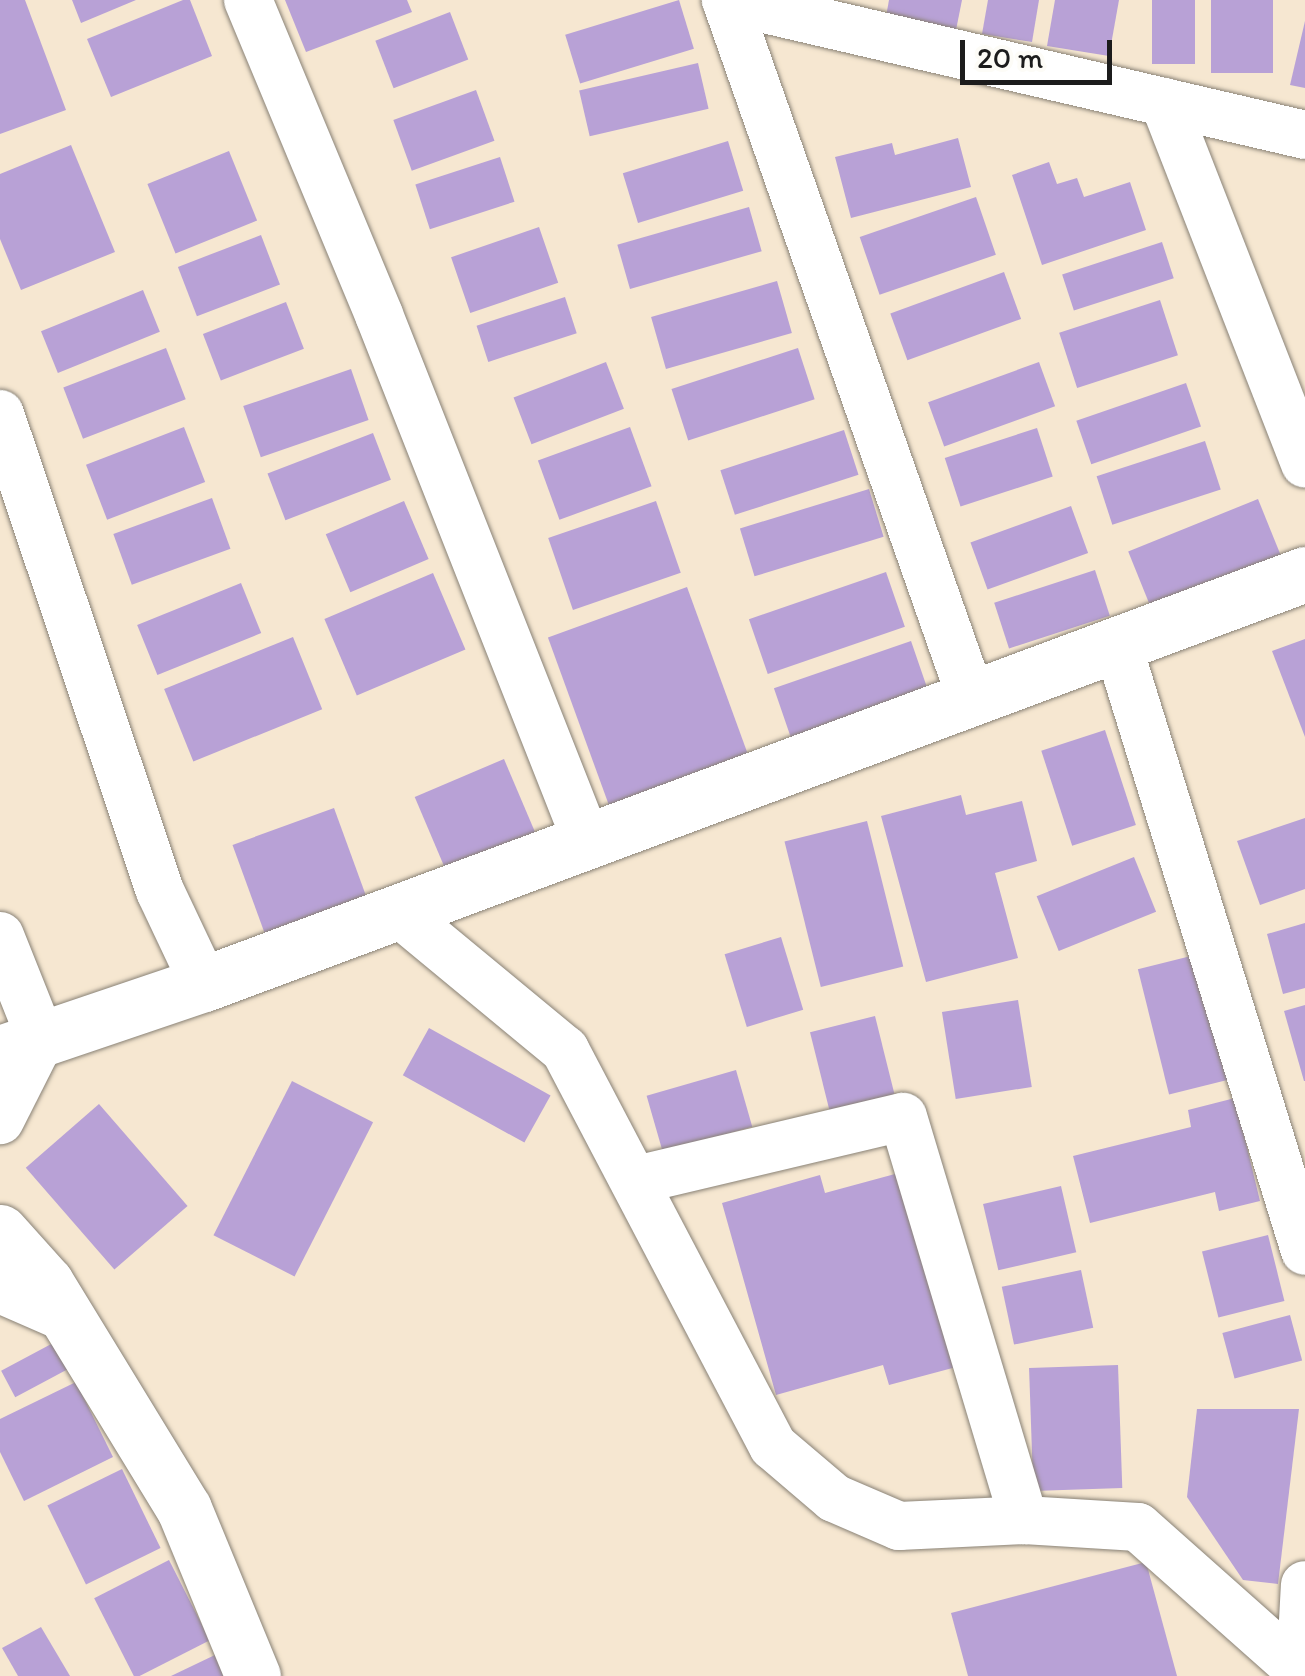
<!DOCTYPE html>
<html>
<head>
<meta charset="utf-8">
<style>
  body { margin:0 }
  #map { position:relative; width:1305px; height:1676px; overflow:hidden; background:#f6e7d1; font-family:Itim,sans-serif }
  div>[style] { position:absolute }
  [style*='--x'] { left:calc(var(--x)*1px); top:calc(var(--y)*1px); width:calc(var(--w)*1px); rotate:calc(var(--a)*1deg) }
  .building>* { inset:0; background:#b8a1d6; transform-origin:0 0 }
  .roads { filter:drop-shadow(0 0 2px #898276) drop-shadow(0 0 2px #898276) }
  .minor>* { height:48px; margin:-24px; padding:0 24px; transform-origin:24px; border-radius:24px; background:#fff }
  .tertiary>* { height:55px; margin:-27.5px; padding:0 27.5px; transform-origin:27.5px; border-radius:27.5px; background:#fff }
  span { translate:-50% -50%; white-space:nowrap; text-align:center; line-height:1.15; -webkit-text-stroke:10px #fdfcf7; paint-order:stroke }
  .scale { position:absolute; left:960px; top:40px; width:152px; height:45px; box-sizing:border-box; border:5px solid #1c1c1c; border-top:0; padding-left:12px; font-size:30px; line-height:35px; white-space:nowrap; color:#1c1c1c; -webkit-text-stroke:8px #fdfcf7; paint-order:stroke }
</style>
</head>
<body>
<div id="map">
  <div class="building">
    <i style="clip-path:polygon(0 0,25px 0,66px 110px,0 134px)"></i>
    <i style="clip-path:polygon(72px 0,136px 0,81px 23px)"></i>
    <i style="clip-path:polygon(183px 0,190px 0,212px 56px,111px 97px,87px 39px)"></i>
    <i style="clip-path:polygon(285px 0,407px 0,412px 12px,306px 52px)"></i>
    <i style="left:679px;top:0;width:51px;height:119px;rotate:73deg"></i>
    <i style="clip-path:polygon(889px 0,962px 0,954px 40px,884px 28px)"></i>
    <i style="clip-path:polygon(988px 0,1039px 0,1032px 42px,982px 34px)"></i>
    <i style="clip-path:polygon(1055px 0,1119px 0,1109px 56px,1047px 46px)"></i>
    <i style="left:1152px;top:0;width:43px;height:64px"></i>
    <i style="left:1211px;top:0;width:62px;height:73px"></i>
    <i style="left:450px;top:12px;width:51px;height:80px;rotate:69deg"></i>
    <i style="clip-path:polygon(1305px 21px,1305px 88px,1290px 85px)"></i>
    <i style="left:698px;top:63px;width:47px;height:122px;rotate:77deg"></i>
    <i style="left:476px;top:90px;width:54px;height:88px;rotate:70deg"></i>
    <i style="clip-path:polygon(958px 138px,971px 187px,851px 218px,835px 157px,892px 143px,895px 155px)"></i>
    <i style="left:728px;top:141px;width:52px;height:110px;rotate:73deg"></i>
    <i style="clip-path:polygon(71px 145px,115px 252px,21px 290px,0 239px,0 174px)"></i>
    <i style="left:229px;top:151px;width:75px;height:88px;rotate:68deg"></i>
    <i style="left:500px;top:157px;width:47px;height:89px;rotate:72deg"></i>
    <i style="clip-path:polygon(1049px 162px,1057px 184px,1077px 178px,1084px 197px,1130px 182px,1146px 230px,1042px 265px,1012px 175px)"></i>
    <i style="left:976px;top:197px;width:61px;height:123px;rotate:71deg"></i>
    <i style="left:749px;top:207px;width:46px;height:137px;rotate:74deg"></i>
    <i style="left:539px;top:227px;width:59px;height:93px;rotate:71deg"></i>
    <i style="left:261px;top:235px;width:53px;height:89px;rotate:69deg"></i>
    <i style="left:1162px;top:242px;width:38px;height:105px;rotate:72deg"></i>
    <i style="left:1004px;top:272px;width:50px;height:121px;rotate:70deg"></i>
    <i style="left:777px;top:281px;width:54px;height:131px;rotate:74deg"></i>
    <i style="left:143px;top:290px;width:45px;height:110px;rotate:68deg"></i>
    <i style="left:565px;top:297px;width:38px;height:93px;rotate:72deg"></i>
    <i style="left:1160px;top:300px;width:58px;height:106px;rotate:72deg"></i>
    <i style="left:286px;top:302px;width:50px;height:89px;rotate:69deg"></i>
    <i style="left:166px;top:348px;width:55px;height:110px;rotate:69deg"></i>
    <i style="left:798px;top:348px;width:54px;height:133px;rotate:72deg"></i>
    <i style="left:606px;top:362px;width:50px;height:99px;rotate:69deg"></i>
    <i style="left:1039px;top:362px;width:47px;height:118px;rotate:70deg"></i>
    <i style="left:351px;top:369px;width:54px;height:114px;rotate:71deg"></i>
    <i style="left:1186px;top:383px;width:46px;height:116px;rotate:71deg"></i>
    <i style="left:184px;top:427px;width:59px;height:105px;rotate:69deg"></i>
    <i style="left:630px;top:427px;width:63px;height:98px;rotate:70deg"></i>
    <i style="left:1037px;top:428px;width:51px;height:97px;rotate:72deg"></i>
    <i style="left:844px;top:430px;width:47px;height:130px;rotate:72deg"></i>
    <i style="left:373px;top:433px;width:50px;height:113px;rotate:69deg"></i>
    <i style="left:1205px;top:441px;width:51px;height:114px;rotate:72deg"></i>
    <i style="left:869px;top:489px;width:50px;height:135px;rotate:73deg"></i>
    <i style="left:212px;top:498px;width:54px;height:105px;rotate:70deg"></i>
    <i style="left:1258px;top:499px;width:72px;height:140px;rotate:68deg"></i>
    <i style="left:404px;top:501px;width:63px;height:85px;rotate:67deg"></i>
    <i style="left:656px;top:501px;width:76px;height:114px;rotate:71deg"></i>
    <i style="left:1071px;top:506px;width:50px;height:107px;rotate:70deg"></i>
    <i style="left:1095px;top:570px;width:48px;height:106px;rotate:72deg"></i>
    <i style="left:886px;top:572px;width:58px;height:145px;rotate:71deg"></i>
    <i style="left:433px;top:573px;width:83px;height:118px;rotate:67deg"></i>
    <i style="left:241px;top:583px;width:54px;height:112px;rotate:68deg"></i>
    <i style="left:687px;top:587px;width:199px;height:148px;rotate:70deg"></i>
    <i style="left:293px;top:637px;width:78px;height:139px;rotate:68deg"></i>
    <i style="clip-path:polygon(1305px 639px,1305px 737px,1272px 651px)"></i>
    <i style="left:911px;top:641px;width:55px;height:145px;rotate:71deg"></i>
    <i style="left:1105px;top:730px;width:100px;height:67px;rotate:72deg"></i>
    <i style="left:504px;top:759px;width:100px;height:97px;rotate:67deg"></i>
    <i style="clip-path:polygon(961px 795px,966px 815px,1022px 801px,1037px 861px,995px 873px,1018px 958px,926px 982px,881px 816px)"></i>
    <i style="left:334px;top:808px;width:110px;height:108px;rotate:70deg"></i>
    <i style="clip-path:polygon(1305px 818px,1305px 889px,1260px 905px,1237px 841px)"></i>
    <i style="left:867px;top:821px;width:150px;height:85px;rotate:76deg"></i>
    <i style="left:1134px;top:857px;width:59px;height:105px;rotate:68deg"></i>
    <i style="clip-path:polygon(1305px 923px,1305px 988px,1283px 994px,1267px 934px)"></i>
    <i style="left:781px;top:937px;width:76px;height:59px;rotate:73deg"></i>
    <i style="left:1199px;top:954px;width:129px;height:63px;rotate:76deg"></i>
    <i style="left:1018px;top:1000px;width:88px;height:77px;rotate:81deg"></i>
    <i style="clip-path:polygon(1305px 1005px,1305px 1081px,1304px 1081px,1284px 1011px)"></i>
    <i style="left:875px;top:1016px;width:88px;height:67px;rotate:76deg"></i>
    <i style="left:429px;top:1028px;width:139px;height:54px;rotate:29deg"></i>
    <i style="left:736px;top:1070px;width:59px;height:93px;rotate:74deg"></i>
    <i style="left:292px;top:1081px;width:91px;height:173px;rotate:27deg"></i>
    <i style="clip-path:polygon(1235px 1098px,1260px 1201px,1219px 1211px,1215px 1192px,1090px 1223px,1073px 1156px,1191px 1127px,1188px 1110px)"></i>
    <i style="left:99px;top:1104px;width:135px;height:97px;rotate:49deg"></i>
    <i style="clip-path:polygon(906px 1171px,960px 1366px,889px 1385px,883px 1365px,776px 1395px,722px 1203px,820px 1175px,825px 1193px)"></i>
    <i style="left:1061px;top:1186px;width:68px;height:80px;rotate:77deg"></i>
    <i style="left:1268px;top:1235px;width:68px;height:68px;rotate:76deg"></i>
    <i style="left:1081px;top:1270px;width:59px;height:81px;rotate:78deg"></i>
    <i style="left:1290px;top:1315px;width:47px;height:70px;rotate:75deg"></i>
    <i style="left:55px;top:1342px;width:30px;height:61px;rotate:62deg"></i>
    <i style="left:1118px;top:1365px;width:123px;height:89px;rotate:88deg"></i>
    <i style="clip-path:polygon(76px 1382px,113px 1457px,24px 1501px,0 1452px,0 1419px)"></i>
    <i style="clip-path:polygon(1197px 1409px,1299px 1409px,1278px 1584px,1243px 1580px,1187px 1497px)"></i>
    <i style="left:122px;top:1469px;width:88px;height:83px;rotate:64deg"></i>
    <i style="left:169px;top:1560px;width:90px;height:84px;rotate:63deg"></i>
    <i style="clip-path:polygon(1146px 1562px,1177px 1676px,968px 1676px,951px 1613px)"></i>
    <i style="clip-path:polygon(41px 1627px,70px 1676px,18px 1676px,2px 1648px)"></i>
    <i style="clip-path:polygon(217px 1654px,228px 1676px,171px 1676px)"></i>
  </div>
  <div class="roads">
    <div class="minor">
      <i style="--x:248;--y:0;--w:341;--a:67.4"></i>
      <i style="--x:379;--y:315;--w:567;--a:68.46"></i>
      <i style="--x:726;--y:0;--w:742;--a:70.64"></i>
      <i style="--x:726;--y:0;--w:595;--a:13.12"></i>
      <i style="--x:1164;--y:102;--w:388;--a:68.7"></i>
      <i style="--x:0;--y:414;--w:503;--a:71.46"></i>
      <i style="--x:160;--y:891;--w:103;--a:64.7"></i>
      <i style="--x:1118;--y:646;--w:633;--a:72.82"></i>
      <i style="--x:398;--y:912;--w:217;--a:39.6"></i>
      <i style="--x:565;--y:1050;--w:447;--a:62.3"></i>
      <i style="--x:773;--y:1446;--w:80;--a:40.4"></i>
      <i style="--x:834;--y:1498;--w:71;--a:23.3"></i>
      <i style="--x:899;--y:1526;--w:125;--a:-2.7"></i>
      <i style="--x:1024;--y:1520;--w:114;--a:3.5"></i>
      <i style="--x:1138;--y:1527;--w:214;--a:41.6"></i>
      <i style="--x:0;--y:936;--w:111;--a:68.3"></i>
      <i style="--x:41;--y:1039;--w:91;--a:116.8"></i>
      <i style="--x:636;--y:1180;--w:274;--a:-13.3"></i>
      <i style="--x:903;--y:1117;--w:421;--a:73.3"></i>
      <i style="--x:0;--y:1289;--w:75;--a:23.5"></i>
      <i style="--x:1300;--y:1676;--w:91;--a:-86.9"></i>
    </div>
    <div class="tertiary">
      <i style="--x:0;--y:1053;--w:215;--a:-18.7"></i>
      <i style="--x:204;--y:984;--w:1175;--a:-20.42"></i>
      <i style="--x:0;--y:1232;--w:69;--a:48"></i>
      <i style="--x:46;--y:1283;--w:265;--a:58.6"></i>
      <i style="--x:184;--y:1509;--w:181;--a:67.6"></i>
    </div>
  </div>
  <div class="scale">20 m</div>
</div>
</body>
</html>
